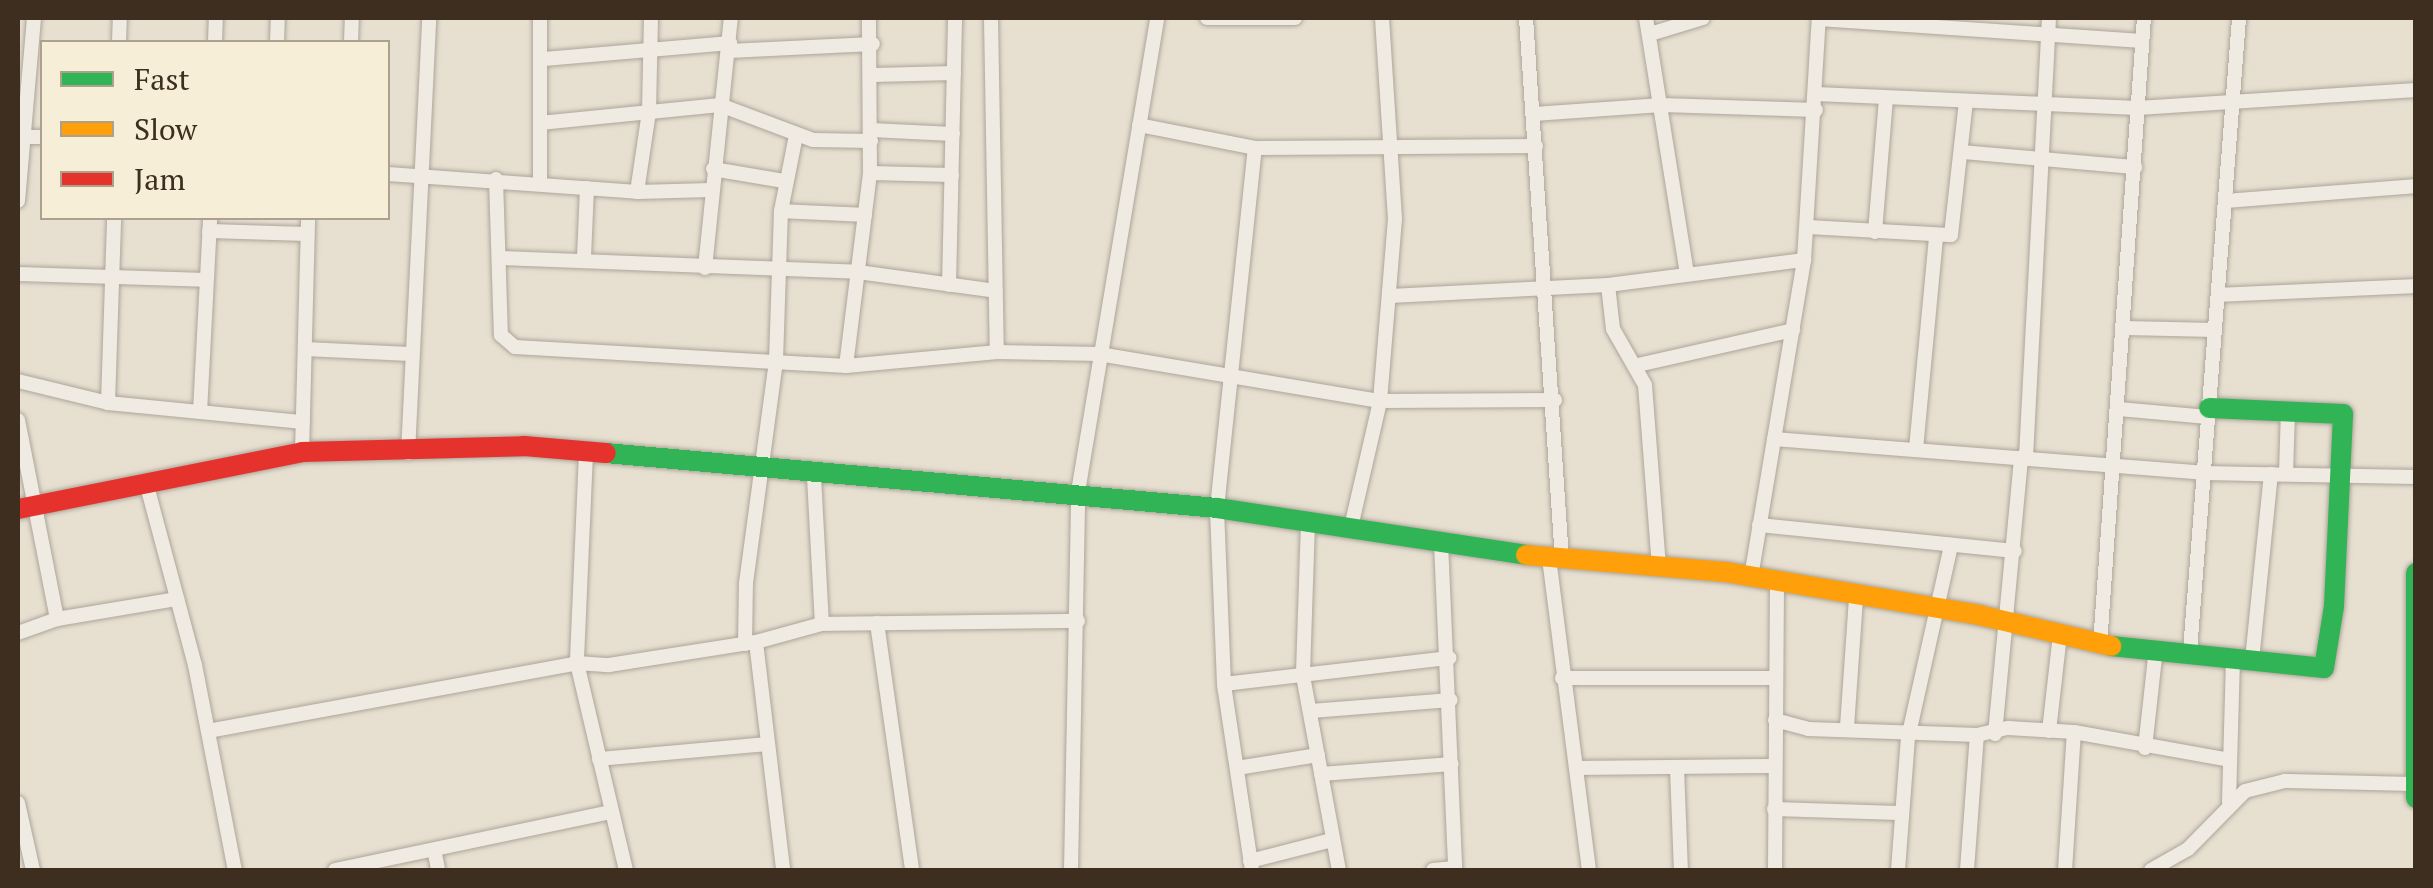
<!DOCTYPE html>
<html>
<head>
<meta charset="utf-8">
<style>
  body { margin:0 }
  #map { position:relative; width:2433px; height:888px; overflow:hidden; background:#e7e0d1; font-family:"PT Serif",serif }
  div>[style] { position:absolute }
  [style*='--x'] { left:calc(var(--x)*1px); top:calc(var(--y)*1px); width:calc(var(--w)*1px); rotate:calc(var(--a)*1deg) }
  .roads { filter:drop-shadow(0 0 2px #ada599) drop-shadow(0 0 2px #ada599) }
  .street>* { height:14px; margin:-7px; padding:0 7px; transform-origin:7px; border-radius:7px; background:#efebe3 }
  .fast>* { height:20px; margin:-10px; padding:0 10px; transform-origin:10px; border-radius:10px; background:#30b455 }
  .slow>* { height:20px; margin:-10px; padding:0 10px; transform-origin:10px; border-radius:10px; background:#ff9f0a }
  .jam>* { height:20px; margin:-10px; padding:0 10px; transform-origin:10px; border-radius:10px; background:#e5322d }
  span { translate:-50% -50%; white-space:nowrap; text-align:center; line-height:1.15; -webkit-text-stroke:8px #f7eed8; paint-order:stroke }
  .frame { position:absolute; inset:0; border:20px solid #3d2e20; pointer-events:none }
  .legend { position:absolute; left:40px; top:40px; width:350px; height:180px; box-sizing:border-box; background:#f7eed8; border:2px solid #ada18e; margin:0; padding:12px 18px; list-style:none; font-size:30px; color:#3d2e20 }
  .legend li { display:flex; align-items:center; gap:20px; height:50px }
  .legend b { width:50px; border:2px solid #ada18e }
</style>
</head>
<body>
<div id="map">
  <div class="roads">
    <div class="street">
      <i style="--x:540;--y:18;--w:163;--a:90"></i>
      <i style="--x:991;--y:18;--w:334;--a:89"></i>
      <i style="--x:1207;--y:18;--w:88;--a:0"></i>
      <i style="--x:1526;--y:18;--w:543;--a:86.2"></i>
      <i style="--x:1646;--y:18;--w:259;--a:80.9"></i>
      <i style="--x:1819;--y:19;--w:324;--a:3.9"></i>
      <i style="--x:1650;--y:34;--w:55;--a:-16.8"></i>
      <i style="--x:119;--y:42;--w:24;--a:-88"></i>
      <i style="--x:215;--y:42;--w:24;--a:-88"></i>
      <i style="--x:277;--y:42;--w:24;--a:-88"></i>
      <i style="--x:351;--y:42;--w:24;--a:-88"></i>
      <i style="--x:729;--y:51;--w:144;--a:-2.8"></i>
      <i style="--x:544;--y:59;--w:187;--a:-4.9"></i>
      <i style="--x:874;--y:75;--w:80;--a:-1.4"></i>
      <i style="--x:1816;--y:94;--w:322;--a:2.5"></i>
      <i style="--x:2138;--y:108;--w:279;--a:-3.7"></i>
      <i style="--x:1534;--y:114;--w:128;--a:-4"></i>
      <i style="--x:1662;--y:105;--w:154;--a:1.9"></i>
      <i style="--x:540;--y:123;--w:181;--a:-5.7"></i>
      <i style="--x:720;--y:105;--w:99;--a:20.6"></i>
      <i style="--x:813;--y:140;--w:58;--a:1"></i>
      <i style="--x:1139;--y:125;--w:118;--a:11.2"></i>
      <i style="--x:1255;--y:148;--w:281;--a:-0.4"></i>
      <i style="--x:871;--y:130;--w:82;--a:2.8"></i>
      <i style="--x:19;--y:137;--w:23;--a:0"></i>
      <i style="--x:1962;--y:152;--w:174;--a:5"></i>
      <i style="--x:713;--y:169;--w:72;--a:9.6"></i>
      <i style="--x:870;--y:173;--w:82;--a:1.4"></i>
      <i style="--x:388;--y:174;--w:250;--a:4.1"></i>
      <i style="--x:637;--y:192;--w:74;--a:-1.5"></i>
      <i style="--x:496;--y:179;--w:156;--a:88.2"></i>
      <i style="--x:501;--y:335;--w:18;--a:41"></i>
      <i style="--x:515;--y:347;--w:332;--a:3.3"></i>
      <i style="--x:846;--y:366;--w:152;--a:-5.3"></i>
      <i style="--x:997;--y:352;--w:102;--a:1.1"></i>
      <i style="--x:1099;--y:354;--w:285;--a:9.5"></i>
      <i style="--x:1380;--y:401;--w:175;--a:-0.3"></i>
      <i style="--x:637;--y:192;--w:81;--a:-81.5"></i>
      <i style="--x:649;--y:112;--w:94;--a:-88.8"></i>
      <i style="--x:18;--y:201;--w:184;--a:-85"></i>
      <i style="--x:2226;--y:201;--w:191;--a:-4.5"></i>
      <i style="--x:781;--y:211;--w:84;--a:2.7"></i>
      <i style="--x:1807;--y:227;--w:144;--a:3.2"></i>
      <i style="--x:1951;--y:235;--w:135;--a:-83.6"></i>
      <i style="--x:209;--y:231;--w:98;--a:1.8"></i>
      <i style="--x:1875;--y:232;--w:135;--a:-85.3"></i>
      <i style="--x:584;--y:257;--w:69;--a:-87.5"></i>
      <i style="--x:501;--y:258;--w:357;--a:2.2"></i>
      <i style="--x:858;--y:272;--w:139;--a:7.8"></i>
      <i style="--x:705;--y:268;--w:251;--a:-84.1"></i>
      <i style="--x:18;--y:274;--w:188;--a:1.8"></i>
      <i style="--x:949;--y:285;--w:267;--a:-88.7"></i>
      <i style="--x:1608;--y:285;--w:44;--a:83.5"></i>
      <i style="--x:1613;--y:329;--w:64;--a:60.3"></i>
      <i style="--x:1645;--y:385;--w:183;--a:85.6"></i>
      <i style="--x:2218;--y:295;--w:198;--a:-2.6"></i>
      <i style="--x:1390;--y:296;--w:218;--a:-2.9"></i>
      <i style="--x:1608;--y:285;--w:198;--a:-7.3"></i>
      <i style="--x:2125;--y:328;--w:90;--a:1.3"></i>
      <i style="--x:305;--y:349;--w:105;--a:2.7"></i>
      <i style="--x:1638;--y:365;--w:159;--a:-12.7"></i>
      <i style="--x:846;--y:366;--w:194;--a:-82.9"></i>
      <i style="--x:870;--y:173;--w:155;--a:-90.4"></i>
      <i style="--x:18;--y:381;--w:93;--a:13.7"></i>
      <i style="--x:108;--y:403;--w:196;--a:5.6"></i>
      <i style="--x:108;--y:403;--w:185;--a:-88.1"></i>
      <i style="--x:2119;--y:409;--w:89;--a:5.1"></i>
      <i style="--x:200;--y:412;--w:194;--a:-87"></i>
      <i style="--x:18;--y:420;--w:203;--a:78.9"></i>
      <i style="--x:57;--y:619;--w:122;--a:-9.5"></i>
      <i style="--x:1774;--y:439;--w:431;--a:4.5"></i>
      <i style="--x:2204;--y:473;--w:212;--a:1.1"></i>
      <i style="--x:1916;--y:449;--w:213;--a:-84.6"></i>
      <i style="--x:302;--y:452;--w:234;--a:-88.5"></i>
      <i style="--x:408;--y:453;--w:436;--a:-87.2"></i>
      <i style="--x:586;--y:453;--w:210;--a:92.5"></i>
      <i style="--x:577;--y:663;--w:213;--a:76.7"></i>
      <i style="--x:2026;--y:457;--w:440;--a:-87"></i>
      <i style="--x:2286;--y:474;--w:65;--a:-88.2"></i>
      <i style="--x:814;--y:477;--w:147;--a:86.9"></i>
      <i style="--x:822;--y:624;--w:256;--a:-0.7"></i>
      <i style="--x:147;--y:486;--w:185;--a:75"></i>
      <i style="--x:195;--y:665;--w:209;--a:79"></i>
      <i style="--x:1308;--y:522;--w:154;--a:91.9"></i>
      <i style="--x:1303;--y:676;--w:197;--a:79.5"></i>
      <i style="--x:1759;--y:525;--w:257;--a:5.8"></i>
      <i style="--x:1351;--y:527;--w:129;--a:-77"></i>
      <i style="--x:1380;--y:401;--w:183;--a:-85.3"></i>
      <i style="--x:1395;--y:219;--w:201;--a:-93.7"></i>
      <i style="--x:1441;--y:543;--w:327;--a:87.5"></i>
      <i style="--x:1549;--y:558;--w:315;--a:82.7"></i>
      <i style="--x:1751;--y:577;--w:321;--a:-80.5"></i>
      <i style="--x:1804;--y:260;--w:242;--a:-86.5"></i>
      <i style="--x:877;--y:623;--w:249;--a:81.9"></i>
      <i style="--x:18;--y:633;--w:41;--a:-19.7"></i>
      <i style="--x:756;--y:642;--w:230;--a:83.2"></i>
      <i style="--x:745;--y:644;--w:61;--a:-89.1"></i>
      <i style="--x:746;--y:583;--w:224;--a:-82.3"></i>
      <i style="--x:776;--y:361;--w:150;--a:-88.1"></i>
      <i style="--x:781;--y:211;--w:77;--a:-78.8"></i>
      <i style="--x:2100;--y:645;--w:629;--a:-85.99"></i>
      <i style="--x:2190;--y:651;--w:635;--a:-85.57"></i>
      <i style="--x:2252;--y:660;--w:187;--a:-84.2"></i>
      <i style="--x:1562;--y:678;--w:213;--a:0"></i>
      <i style="--x:1224;--y:684;--w:227;--a:-6.6"></i>
      <i style="--x:1311;--y:711;--w:140;--a:-4.5"></i>
      <i style="--x:1775;--y:720;--w:34;--a:15"></i>
      <i style="--x:1808;--y:729;--w:169;--a:2"></i>
      <i style="--x:1977;--y:735;--w:32;--a:-13"></i>
      <i style="--x:2008;--y:728;--w:66;--a:3.5"></i>
      <i style="--x:2074;--y:732;--w:158;--a:10.2"></i>
      <i style="--x:1847;--y:727;--w:130;--a:-86"></i>
      <i style="--x:208;--y:731;--w:375;--a:-10.4"></i>
      <i style="--x:577;--y:663;--w:32;--a:4"></i>
      <i style="--x:609;--y:665;--w:149;--a:-8.9"></i>
      <i style="--x:756;--y:642;--w:68;--a:-15.3"></i>
      <i style="--x:2049;--y:731;--w:97;--a:-83.5"></i>
      <i style="--x:1995;--y:734;--w:278;--a:-84.6"></i>
      <i style="--x:2145;--y:748;--w:100;--a:-83.7"></i>
      <i style="--x:599;--y:759;--w:168;--a:-5.1"></i>
      <i style="--x:1237;--y:768;--w:82;--a:-9.1"></i>
      <i style="--x:1576;--y:768;--w:198;--a:-0.6"></i>
      <i style="--x:1677;--y:768;--w:102;--a:87.8"></i>
      <i style="--x:1321;--y:774;--w:131;--a:-4.4"></i>
      <i style="--x:2229;--y:802;--w:144;--a:-88.4"></i>
      <i style="--x:18;--y:803;--w:69;--a:77.4"></i>
      <i style="--x:1774;--y:809;--w:125;--a:1.8"></i>
      <i style="--x:435;--y:854;--w:16;--a:79"></i>
      <i style="--x:1250;--y:861;--w:85;--a:-14.4"></i>
      <i style="--x:335;--y:870;--w:281;--a:-11.9"></i>
      <i style="--x:1071;--y:870;--w:378;--a:-88.9"></i>
      <i style="--x:1078;--y:492;--w:481;--a:-80.5"></i>
      <i style="--x:1252;--y:870;--w:188;--a:-98.6"></i>
      <i style="--x:1224;--y:684;--w:176;--a:-92.3"></i>
      <i style="--x:1217;--y:508;--w:362;--a:-84"></i>
      <i style="--x:1433;--y:870;--w:22;--a:-5"></i>
      <i style="--x:1775;--y:870;--w:286;--a:-89.6"></i>
      <i style="--x:1898;--y:870;--w:132;--a:-85.7"></i>
      <i style="--x:1908;--y:738;--w:198;--a:-77.4"></i>
      <i style="--x:1967;--y:870;--w:135;--a:-85.8"></i>
      <i style="--x:2065;--y:870;--w:138;--a:-86.3"></i>
      <i style="--x:2151;--y:870;--w:43;--a:-29.6"></i>
      <i style="--x:2188;--y:849;--w:81;--a:-45.5"></i>
      <i style="--x:2245;--y:791;--w:41;--a:-14"></i>
      <i style="--x:2285;--y:781;--w:131;--a:1.3"></i>
    </div>
    <div class="fast">
      <i style="--x:606;--y:453;--w:613;--a:5.14"></i>
      <i style="--x:1217;--y:508;--w:313;--a:8.6"></i>
      <i style="--x:2416;--y:573;--w:225;--a:90"></i>
      <i style="--x:2111;--y:646;--w:214;--a:5.9"></i>
      <i style="--x:2324;--y:668;--w:63;--a:-80.8"></i>
      <i style="--x:2334;--y:606;--w:192;--a:-87.3"></i>
      <i style="--x:2343;--y:414;--w:134;--a:-177.4"></i>
    </div>
    <div class="slow">
      <i style="--x:1526;--y:555;--w:201;--a:4.9"></i>
      <i style="--x:1726;--y:572;--w:257;--a:9.6"></i>
      <i style="--x:1979;--y:615;--w:136;--a:13.2"></i>
    </div>
    <div class="jam">
      <i style="--x:18;--y:509;--w:290;--a:-11.3"></i>
      <i style="--x:302;--y:452;--w:222;--a:-1.5"></i>
      <i style="--x:524;--y:446;--w:82;--a:4.9"></i>
    </div>
  </div>
  <div class="frame"></div>
  <ul class="legend">
  <li><b style="height:12px;background:#30b455"></b>Fast</li>
  <li><b style="height:12px;background:#ff9f0a"></b>Slow</li>
  <li><b style="height:12px;background:#e5322d"></b>Jam</li>
  </ul>
</div>
</body>
</html>
